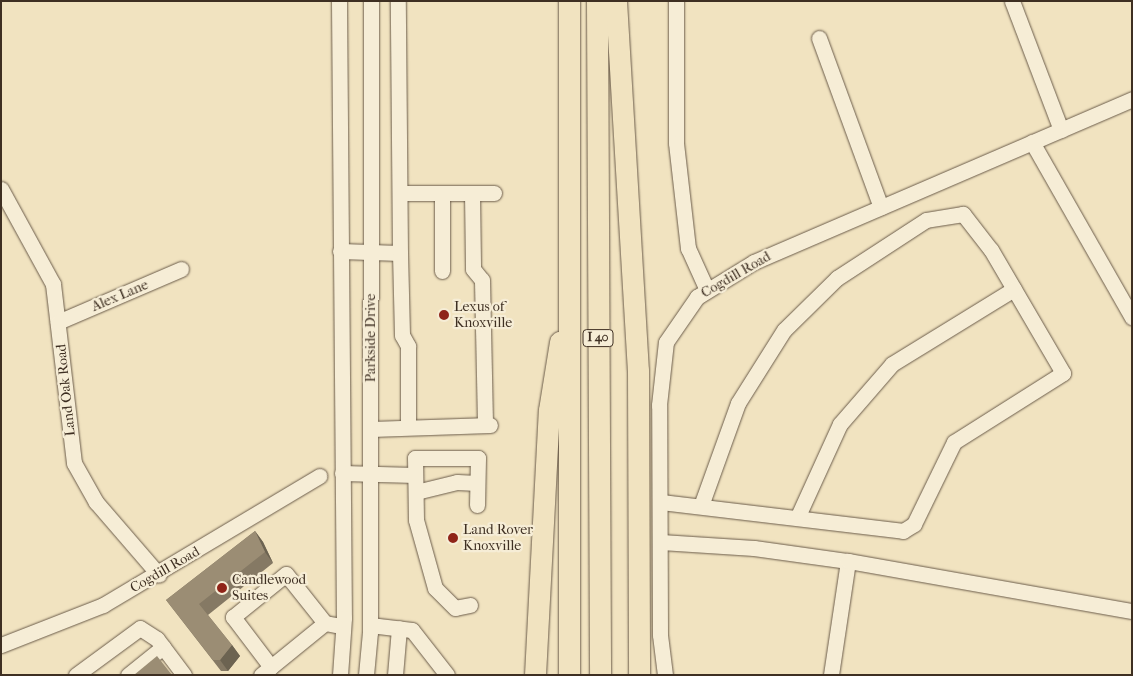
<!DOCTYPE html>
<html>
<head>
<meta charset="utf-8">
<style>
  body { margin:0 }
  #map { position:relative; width:1133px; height:676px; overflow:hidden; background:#f1e3c0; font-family:"IM FELL French Canon",serif }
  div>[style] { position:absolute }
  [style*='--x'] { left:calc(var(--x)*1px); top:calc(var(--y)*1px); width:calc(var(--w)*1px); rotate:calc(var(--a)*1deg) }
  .roads { filter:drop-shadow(0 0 1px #6b5c4a) drop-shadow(0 0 1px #6b5c4a) }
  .minor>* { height:15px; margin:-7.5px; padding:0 7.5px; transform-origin:7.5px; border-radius:7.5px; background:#f6edd6 }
  .highway>* { height:21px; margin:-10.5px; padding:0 10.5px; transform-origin:10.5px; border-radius:10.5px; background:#f1e3c0 }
  .wall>* { inset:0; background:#857964 }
  .shaded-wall>* { inset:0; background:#6c6351 }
  .building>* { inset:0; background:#9b8d74 }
  .dots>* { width:14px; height:14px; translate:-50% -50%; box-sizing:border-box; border:2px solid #f6edd6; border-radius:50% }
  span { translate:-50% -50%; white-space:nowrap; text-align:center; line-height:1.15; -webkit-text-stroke:4.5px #f6edd6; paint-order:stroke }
  .shield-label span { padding:1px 4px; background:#f6edd6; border:1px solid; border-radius:4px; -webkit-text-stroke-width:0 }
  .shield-label { font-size:12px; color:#3e2f22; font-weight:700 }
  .street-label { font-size:14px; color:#3e2f22 }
  .poi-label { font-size:14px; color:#3e2f22 }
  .left { translate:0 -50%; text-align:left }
  .frame { position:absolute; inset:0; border:2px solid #3e2f22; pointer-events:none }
</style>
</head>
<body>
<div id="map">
  <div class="roads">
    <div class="minor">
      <i style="--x:339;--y:1;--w:617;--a:89.54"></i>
      <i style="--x:344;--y:618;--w:57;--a:94"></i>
      <i style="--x:676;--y:1;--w:142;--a:90"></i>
      <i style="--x:676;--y:143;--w:106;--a:83.5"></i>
      <i style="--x:688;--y:248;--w:46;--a:65.7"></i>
      <i style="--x:1012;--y:1;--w:138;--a:69.2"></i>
      <i style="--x:819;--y:38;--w:180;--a:69.9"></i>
      <i style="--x:1032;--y:142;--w:202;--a:60.3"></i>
      <i style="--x:1;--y:189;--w:108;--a:61.3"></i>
      <i style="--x:53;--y:284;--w:180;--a:83.3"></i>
      <i style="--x:74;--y:463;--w:45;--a:60.6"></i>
      <i style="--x:96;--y:502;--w:96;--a:49.2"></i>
      <i style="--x:401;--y:193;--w:93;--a:0"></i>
      <i style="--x:442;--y:193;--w:78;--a:90"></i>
      <i style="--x:472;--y:193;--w:76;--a:89.2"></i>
      <i style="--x:473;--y:269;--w:14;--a:51"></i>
      <i style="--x:482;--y:280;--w:145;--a:88.8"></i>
      <i style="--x:340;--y:251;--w:60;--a:1.9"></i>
      <i style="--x:400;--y:253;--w:252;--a:-90.5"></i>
      <i style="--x:400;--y:253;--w:82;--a:88.6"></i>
      <i style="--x:402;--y:335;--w:13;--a:61"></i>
      <i style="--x:408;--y:346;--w:81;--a:90"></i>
      <i style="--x:58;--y:322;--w:134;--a:-23.3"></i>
      <i style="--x:371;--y:429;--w:119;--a:-1.9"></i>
      <i style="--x:342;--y:473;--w:73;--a:1.6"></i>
      <i style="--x:416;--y:492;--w:42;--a:-13.7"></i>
      <i style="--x:457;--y:482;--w:20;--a:3"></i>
      <i style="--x:661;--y:502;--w:244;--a:6.8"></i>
      <i style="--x:903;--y:531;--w:13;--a:-32"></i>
      <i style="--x:914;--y:524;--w:91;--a:-64"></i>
      <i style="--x:954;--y:442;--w:129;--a:-32.3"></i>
      <i style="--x:1063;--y:373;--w:143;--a:-120.3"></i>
      <i style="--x:991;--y:250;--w:46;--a:-127.9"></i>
      <i style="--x:963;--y:214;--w:37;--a:171"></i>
      <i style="--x:926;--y:220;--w:106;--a:146.9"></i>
      <i style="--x:837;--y:278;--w:74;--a:135.5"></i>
      <i style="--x:784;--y:330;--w:86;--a:122.2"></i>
      <i style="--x:738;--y:403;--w:109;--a:109.8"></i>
      <i style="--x:798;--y:516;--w:101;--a:-65.5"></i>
      <i style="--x:840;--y:424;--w:79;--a:-49.1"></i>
      <i style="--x:892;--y:364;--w:143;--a:-31.6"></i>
      <i style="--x:661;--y:542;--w:93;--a:3.7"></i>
      <i style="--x:754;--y:548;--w:95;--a:7.9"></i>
      <i style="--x:848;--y:561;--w:115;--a:98.5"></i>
      <i style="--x:848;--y:561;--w:288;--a:10"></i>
      <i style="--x:470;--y:605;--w:15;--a:169"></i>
      <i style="--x:455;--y:608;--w:28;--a:-135"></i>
      <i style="--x:435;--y:588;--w:71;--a:-105.6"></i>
      <i style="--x:416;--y:520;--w:62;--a:-90.9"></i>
      <i style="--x:415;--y:458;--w:63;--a:0"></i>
      <i style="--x:478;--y:458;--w:47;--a:91.2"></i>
      <i style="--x:370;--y:625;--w:42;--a:6.8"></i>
      <i style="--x:412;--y:630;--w:57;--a:52.1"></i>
      <i style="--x:1;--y:645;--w:110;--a:-21.4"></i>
      <i style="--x:103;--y:605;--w:252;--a:-30.8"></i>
      <i style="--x:271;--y:667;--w:63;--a:-127.2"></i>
      <i style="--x:233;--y:617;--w:68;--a:-39.1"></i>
      <i style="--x:286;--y:574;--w:63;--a:51.5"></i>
      <i style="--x:76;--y:675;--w:79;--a:-36.3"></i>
      <i style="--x:140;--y:628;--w:20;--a:33"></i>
      <i style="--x:157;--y:639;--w:45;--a:53.1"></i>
      <i style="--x:128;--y:675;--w:45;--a:-38.7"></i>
      <i style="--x:261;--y:675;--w:82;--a:-39.1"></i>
      <i style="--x:325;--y:623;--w:10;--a:11"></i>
      <i style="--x:366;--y:675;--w:43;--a:-84.7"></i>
      <i style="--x:370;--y:632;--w:631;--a:-89.91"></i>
      <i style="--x:395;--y:675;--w:47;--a:-85.1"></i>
      <i style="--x:665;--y:675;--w:40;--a:-97.1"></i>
      <i style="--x:660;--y:635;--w:230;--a:-90.2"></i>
      <i style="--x:659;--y:405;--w:63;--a:-83.7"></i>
      <i style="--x:666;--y:342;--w:55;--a:-55.4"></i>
      <i style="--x:697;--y:297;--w:67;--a:-31.6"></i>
      <i style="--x:754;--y:262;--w:412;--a:-23.3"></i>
    </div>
    <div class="highway">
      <i style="--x:569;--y:1;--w:674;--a:90"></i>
      <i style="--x:597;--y:1;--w:674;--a:89.74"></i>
      <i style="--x:616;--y:1;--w:370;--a:86.6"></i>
      <i style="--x:638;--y:370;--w:305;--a:89.8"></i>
      <i style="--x:535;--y:675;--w:265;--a:-87"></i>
      <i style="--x:549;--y:410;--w:69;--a:-80.8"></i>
    </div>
  </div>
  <div class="wall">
    <i style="clip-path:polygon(255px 531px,263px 542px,273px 563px,208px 615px,232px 645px,240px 656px,228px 671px,221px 671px,166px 600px)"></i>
  </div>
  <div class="shaded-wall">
    <i style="clip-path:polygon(255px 531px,263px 542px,273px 563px,265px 552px)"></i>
    <i style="clip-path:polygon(232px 645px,240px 656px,228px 671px,220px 660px)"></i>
  </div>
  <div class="building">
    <i style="clip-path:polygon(255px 531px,265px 552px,199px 604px,232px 645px,220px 660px,213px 660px,166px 600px)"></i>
    <i style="clip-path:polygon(157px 656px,172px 675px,134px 675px)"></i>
  </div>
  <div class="dots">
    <i style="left:444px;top:315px;background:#8f2418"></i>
    <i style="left:453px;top:538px;background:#8f2418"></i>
    <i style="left:222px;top:588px;background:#8f2418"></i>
  </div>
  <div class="shield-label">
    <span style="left:598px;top:338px">I 40</span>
  </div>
  <div class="street-label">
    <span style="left:736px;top:275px;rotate:-30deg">Cogdill Road</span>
    <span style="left:120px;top:296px;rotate:-23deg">Alex Lane</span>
    <span style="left:371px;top:338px;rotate:-90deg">Parkside Drive</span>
    <span style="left:66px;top:390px;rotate:-96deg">Land Oak Road</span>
    <span style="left:165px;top:570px;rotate:-30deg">Cogdill Road</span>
  </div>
  <div class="poi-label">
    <span class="left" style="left:454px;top:315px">Lexus of<br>Knoxville</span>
    <span class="left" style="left:463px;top:538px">Land Rover<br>Knoxville</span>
    <span class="left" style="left:232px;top:588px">Candlewood<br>Suites</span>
  </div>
  <div class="frame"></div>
</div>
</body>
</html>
